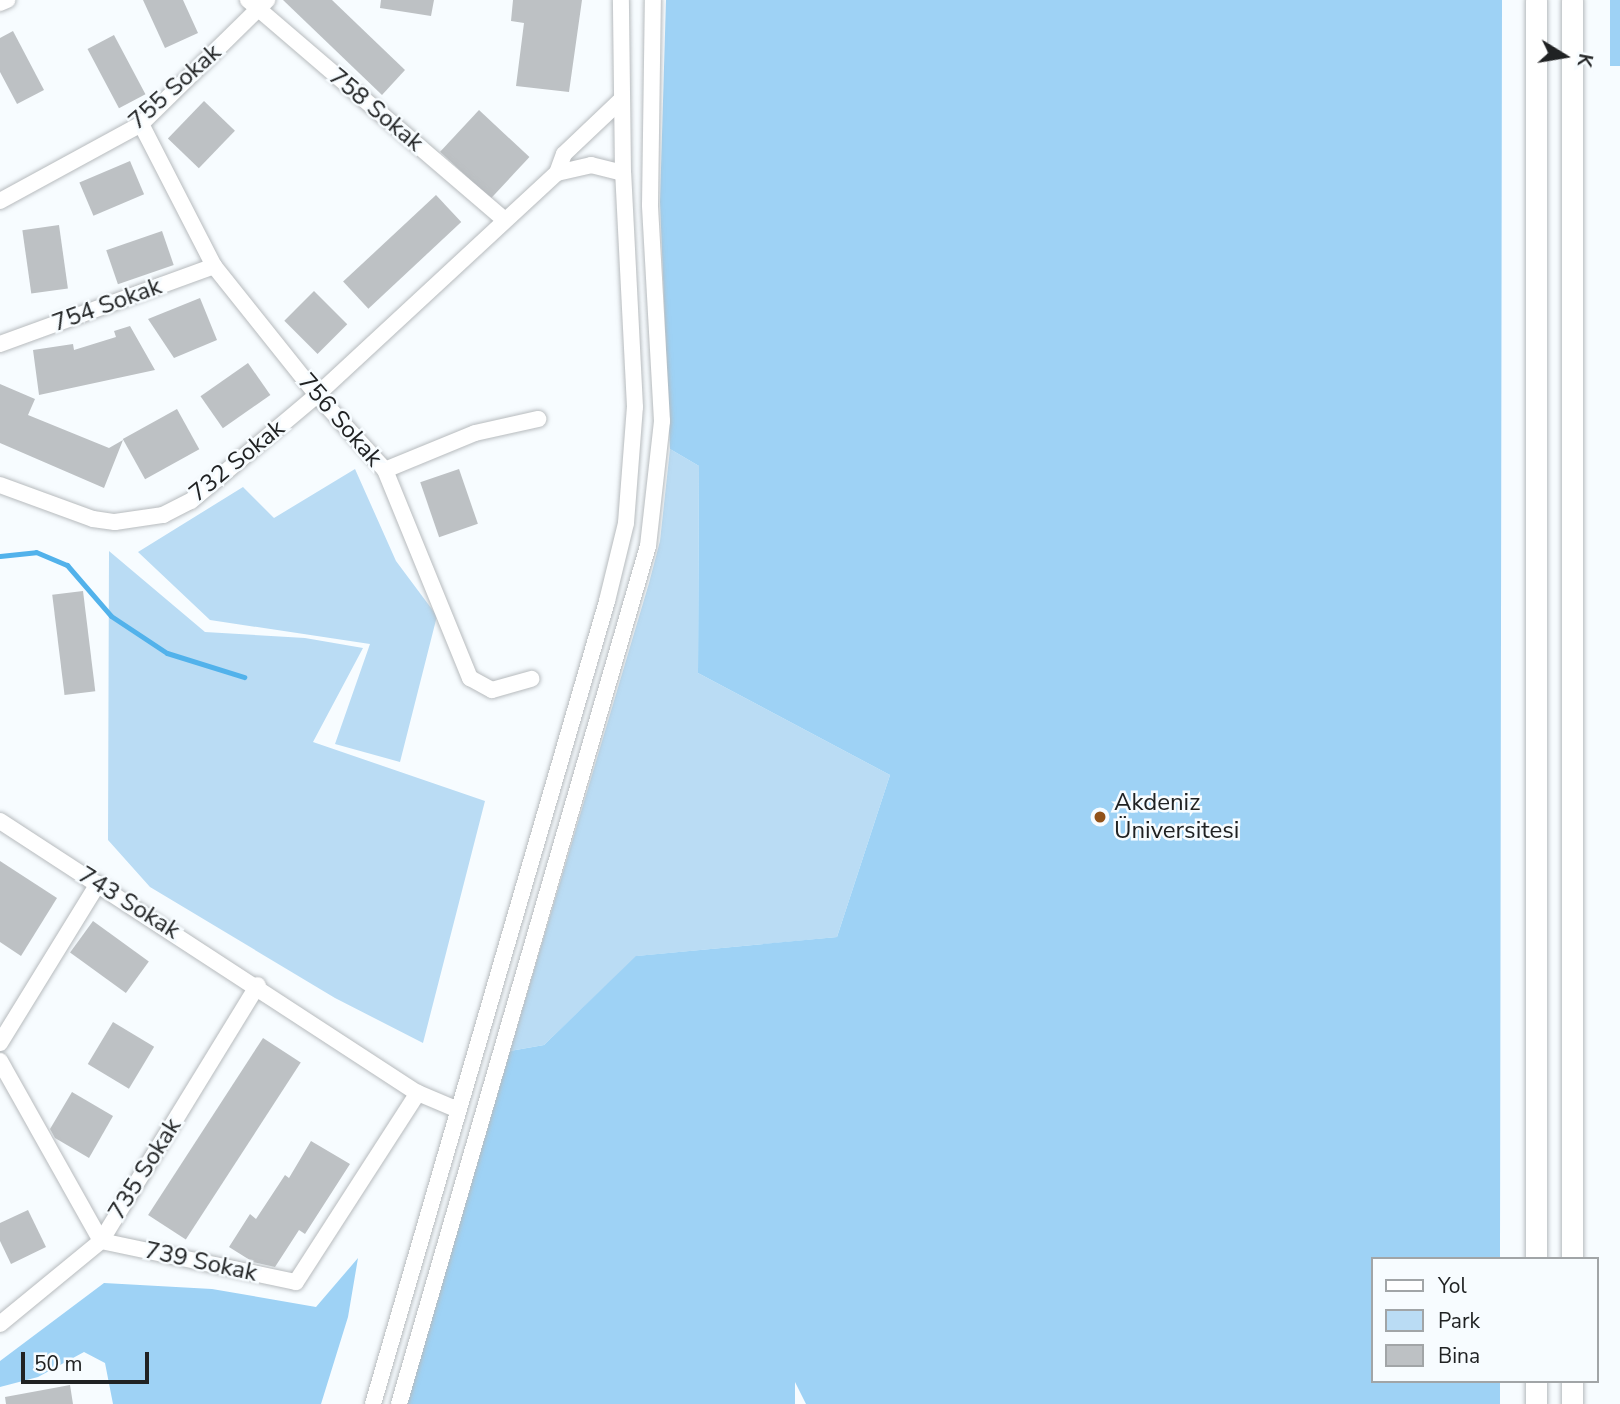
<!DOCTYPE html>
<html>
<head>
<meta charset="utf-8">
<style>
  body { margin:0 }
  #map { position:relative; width:1620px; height:1404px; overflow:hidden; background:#f7fcff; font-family:"Nunito Sans",sans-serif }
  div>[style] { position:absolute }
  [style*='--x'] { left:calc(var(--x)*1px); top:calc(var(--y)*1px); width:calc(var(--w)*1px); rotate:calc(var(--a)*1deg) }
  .green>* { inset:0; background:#badcf4 }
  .forest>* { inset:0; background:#9ed2f5; transform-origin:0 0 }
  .stream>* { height:5px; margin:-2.5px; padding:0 2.5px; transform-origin:2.5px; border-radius:2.5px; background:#52b2eb }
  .building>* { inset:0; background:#bdc1c4; transform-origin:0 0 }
  .roads { filter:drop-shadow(0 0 2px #b7bbbe) drop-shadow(0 0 2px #b7bbbe) }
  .street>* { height:16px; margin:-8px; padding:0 8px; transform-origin:8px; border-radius:8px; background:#fff }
  .secondary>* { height:21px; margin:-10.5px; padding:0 10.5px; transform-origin:10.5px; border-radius:10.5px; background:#fff }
  .dots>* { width:19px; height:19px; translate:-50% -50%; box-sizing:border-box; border:4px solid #f7fcff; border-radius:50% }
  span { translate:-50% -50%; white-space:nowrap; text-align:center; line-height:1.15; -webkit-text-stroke:5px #f7fcff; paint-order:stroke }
  .street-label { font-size:24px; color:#202223 }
  .poi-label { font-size:24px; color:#202223 }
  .left { translate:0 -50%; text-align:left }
  .legend { position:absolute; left:1371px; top:1257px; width:228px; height:126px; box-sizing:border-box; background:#f7fcff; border:2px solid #a1a5a7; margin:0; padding:9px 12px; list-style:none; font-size:21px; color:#202223 }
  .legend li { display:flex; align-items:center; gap:14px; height:35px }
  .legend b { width:35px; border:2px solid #a1a5a7 }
  .north { position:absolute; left:1529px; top:21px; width:70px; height:70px; -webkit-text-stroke:5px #f7fcff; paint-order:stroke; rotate:101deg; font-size:19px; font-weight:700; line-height:28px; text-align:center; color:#202223 }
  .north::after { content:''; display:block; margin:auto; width:24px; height:32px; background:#202223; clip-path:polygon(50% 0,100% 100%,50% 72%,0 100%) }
  .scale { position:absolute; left:21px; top:1352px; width:128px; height:32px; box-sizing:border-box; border:4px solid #202223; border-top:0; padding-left:9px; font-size:21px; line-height:24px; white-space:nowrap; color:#202223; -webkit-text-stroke:5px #f7fcff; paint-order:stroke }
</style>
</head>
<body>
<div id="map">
  <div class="green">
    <i style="clip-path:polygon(670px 449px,699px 466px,698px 673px,890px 775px,837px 937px,637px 956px,544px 1045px,510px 1051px,649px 583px,660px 541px)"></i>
    <i style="clip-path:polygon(355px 469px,396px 561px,437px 616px,400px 762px,335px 744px,370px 644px,210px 620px,138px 552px,243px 487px,274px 518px)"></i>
    <i style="clip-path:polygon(109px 551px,205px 632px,305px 638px,363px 648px,313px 742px,485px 801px,423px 1043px,335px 998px,150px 887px,108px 840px)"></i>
  </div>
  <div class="forest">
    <i style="clip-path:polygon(666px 0,1502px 0,1500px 1259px,1373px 1259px,1373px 1381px,1500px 1381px,1500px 1404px,806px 1404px,795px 1382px,795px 1404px,407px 1404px,510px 1051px,544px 1045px,636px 956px,837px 937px,890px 775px,698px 673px,699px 466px,670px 449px,660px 202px)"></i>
    <i style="left:1610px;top:0;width:10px;height:66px"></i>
    <i style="clip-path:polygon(358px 1258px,348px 1317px,321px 1404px,113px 1404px,105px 1363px,84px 1352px,38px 1377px,0 1387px,0 1361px,104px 1283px,212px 1289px,316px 1307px)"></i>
  </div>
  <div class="stream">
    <i style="--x:0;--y:556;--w:36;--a:-6"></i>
    <i style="--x:36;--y:552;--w:34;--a:23"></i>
    <i style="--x:67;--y:565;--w:67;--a:49.2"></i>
    <i style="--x:111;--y:616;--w:67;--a:33.5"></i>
    <i style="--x:167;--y:653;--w:81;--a:17.3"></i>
  </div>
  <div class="building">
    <i style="clip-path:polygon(143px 0,183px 0,198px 33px,165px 48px)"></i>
    <i style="clip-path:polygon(283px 0,332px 0,405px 70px,382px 95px)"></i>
    <i style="clip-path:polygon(381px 0,434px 0,431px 16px,380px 8px)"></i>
    <i style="clip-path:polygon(513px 0,582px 0,569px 92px,516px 86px,524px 23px,511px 21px)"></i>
    <i style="clip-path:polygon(13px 31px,44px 90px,17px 104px,0 72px,0 38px)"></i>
    <i style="left:114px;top:35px;width:67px;height:30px;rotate:62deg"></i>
    <i style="left:204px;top:101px;width:43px;height:52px;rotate:44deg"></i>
    <i style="left:479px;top:110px;width:69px;height:57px;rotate:43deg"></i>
    <i style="left:130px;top:161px;width:36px;height:55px;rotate:67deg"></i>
    <i style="left:436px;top:195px;width:37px;height:127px;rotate:47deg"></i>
    <i style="left:59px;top:225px;width:64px;height:37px;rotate:82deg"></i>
    <i style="left:162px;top:231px;width:36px;height:59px;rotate:71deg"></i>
    <i style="left:314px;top:291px;width:47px;height:42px;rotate:45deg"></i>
    <i style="clip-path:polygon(200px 298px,217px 340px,174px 358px,148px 319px)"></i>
    <i style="clip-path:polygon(130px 326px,155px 370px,39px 395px,33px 350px,73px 344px,74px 350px,116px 337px,114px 331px)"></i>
    <i style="left:248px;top:363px;width:39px;height:58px;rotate:55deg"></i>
    <i style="clip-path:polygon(0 384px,35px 399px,28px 415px,109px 448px,123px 440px,104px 488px,0 443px)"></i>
    <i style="left:177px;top:409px;width:46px;height:62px;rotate:61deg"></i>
    <i style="left:459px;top:469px;width:58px;height:41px;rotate:71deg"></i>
    <i style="left:83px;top:591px;width:101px;height:31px;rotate:83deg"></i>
    <i style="clip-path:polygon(0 861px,57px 898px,21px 956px,0 942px)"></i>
    <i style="left:93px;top:921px;width:69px;height:39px;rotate:36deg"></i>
    <i style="left:113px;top:1022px;width:48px;height:49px;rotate:31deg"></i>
    <i style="left:263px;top:1038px;width:45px;height:211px;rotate:33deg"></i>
    <i style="clip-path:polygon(72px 1092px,113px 1116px,89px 1158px,55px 1138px,50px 1129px)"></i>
    <i style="clip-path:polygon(311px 1141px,350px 1164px,305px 1234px,299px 1230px,275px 1267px,253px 1262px,229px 1247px,250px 1214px,256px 1219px,285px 1175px,289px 1178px)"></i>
    <i style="clip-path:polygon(28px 1210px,46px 1247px,11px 1264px,0 1241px,0 1223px)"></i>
    <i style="clip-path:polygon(70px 1385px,73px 1404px,6px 1404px,5px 1397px)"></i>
  </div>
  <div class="roads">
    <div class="street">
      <i style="--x:248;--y:0;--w:338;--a:40.6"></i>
      <i style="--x:0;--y:3;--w:8;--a:-23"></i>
      <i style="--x:141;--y:124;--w:160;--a:62.8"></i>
      <i style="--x:214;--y:266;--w:165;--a:51.4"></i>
      <i style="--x:317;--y:395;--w:101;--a:47.8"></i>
      <i style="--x:385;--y:470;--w:225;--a:67.8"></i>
      <i style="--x:470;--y:678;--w:25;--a:29"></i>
      <i style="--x:492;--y:690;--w:41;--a:-15.8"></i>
      <i style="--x:557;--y:173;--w:20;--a:-70"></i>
      <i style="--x:564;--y:154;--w:79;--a:-43.5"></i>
      <i style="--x:0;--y:201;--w:161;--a:-28.6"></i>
      <i style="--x:141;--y:124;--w:177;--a:-44.5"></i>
      <i style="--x:0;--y:344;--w:228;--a:-20"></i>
      <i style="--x:385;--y:470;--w:97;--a:-22.3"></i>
      <i style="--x:475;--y:433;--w:65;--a:-12.5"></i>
      <i style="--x:0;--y:485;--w:99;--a:20.1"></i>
      <i style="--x:93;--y:519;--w:22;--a:8"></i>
      <i style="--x:115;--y:522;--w:49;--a:-8.3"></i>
      <i style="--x:163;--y:515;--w:31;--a:-27"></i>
      <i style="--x:191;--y:501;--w:165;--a:-40.1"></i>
      <i style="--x:317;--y:395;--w:327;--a:-42.8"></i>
      <i style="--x:557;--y:173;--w:35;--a:-13"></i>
      <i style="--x:591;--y:165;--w:33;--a:14"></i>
      <i style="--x:0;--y:821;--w:499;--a:33.1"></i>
      <i style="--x:418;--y:1093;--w:43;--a:23"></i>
      <i style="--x:0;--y:1043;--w:187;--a:-58.4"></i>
      <i style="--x:0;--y:1061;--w:206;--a:60.7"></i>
      <i style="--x:101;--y:1241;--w:199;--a:11.9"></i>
      <i style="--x:296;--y:1282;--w:225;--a:-57.2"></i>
      <i style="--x:0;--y:1324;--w:131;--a:-39.4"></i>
      <i style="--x:101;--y:1241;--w:300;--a:-58.5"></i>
      <i style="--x:373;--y:1404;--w:836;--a:-73.75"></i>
      <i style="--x:607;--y:601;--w:80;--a:-76.3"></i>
      <i style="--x:626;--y:523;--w:116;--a:-85.6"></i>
      <i style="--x:635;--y:407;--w:234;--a:-92.9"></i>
      <i style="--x:623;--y:173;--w:173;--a:-90.7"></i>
      <i style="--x:399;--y:1404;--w:893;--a:-73.82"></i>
      <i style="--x:648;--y:546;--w:126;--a:-83.6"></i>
      <i style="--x:662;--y:421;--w:216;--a:-93.2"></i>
      <i style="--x:650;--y:205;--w:205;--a:-89.2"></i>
    </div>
    <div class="secondary">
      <i style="--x:1536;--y:0;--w:1259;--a:90"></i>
      <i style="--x:1572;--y:1259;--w:1259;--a:-90"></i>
      <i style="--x:1536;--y:1381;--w:23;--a:90"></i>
      <i style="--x:1572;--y:1381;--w:23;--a:90"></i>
    </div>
  </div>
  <div class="dots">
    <i style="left:1100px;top:817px;background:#915219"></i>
  </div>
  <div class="street-label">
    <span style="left:175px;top:87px;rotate:-42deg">755 Sokak</span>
    <span style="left:376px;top:110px;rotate:40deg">758 Sokak</span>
    <span style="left:107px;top:305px;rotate:-20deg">754 Sokak</span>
    <span style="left:340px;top:420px;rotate:49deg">756 Sokak</span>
    <span style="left:237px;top:461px;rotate:-39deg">732 Sokak</span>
    <span style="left:129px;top:903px;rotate:32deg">743 Sokak</span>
    <span style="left:145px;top:1169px;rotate:-58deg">735 Sokak</span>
    <span style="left:201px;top:1262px;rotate:12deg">739 Sokak</span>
  </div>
  <div class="poi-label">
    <span class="left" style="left:1114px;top:817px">Akdeniz<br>Üniversitesi</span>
  </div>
  <ul class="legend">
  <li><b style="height:9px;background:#fff"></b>Yol</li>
  <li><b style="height:19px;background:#badcf4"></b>Park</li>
  <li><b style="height:19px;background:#bdc1c4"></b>Bina</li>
  </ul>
  <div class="north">K</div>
  <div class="scale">50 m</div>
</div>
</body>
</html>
